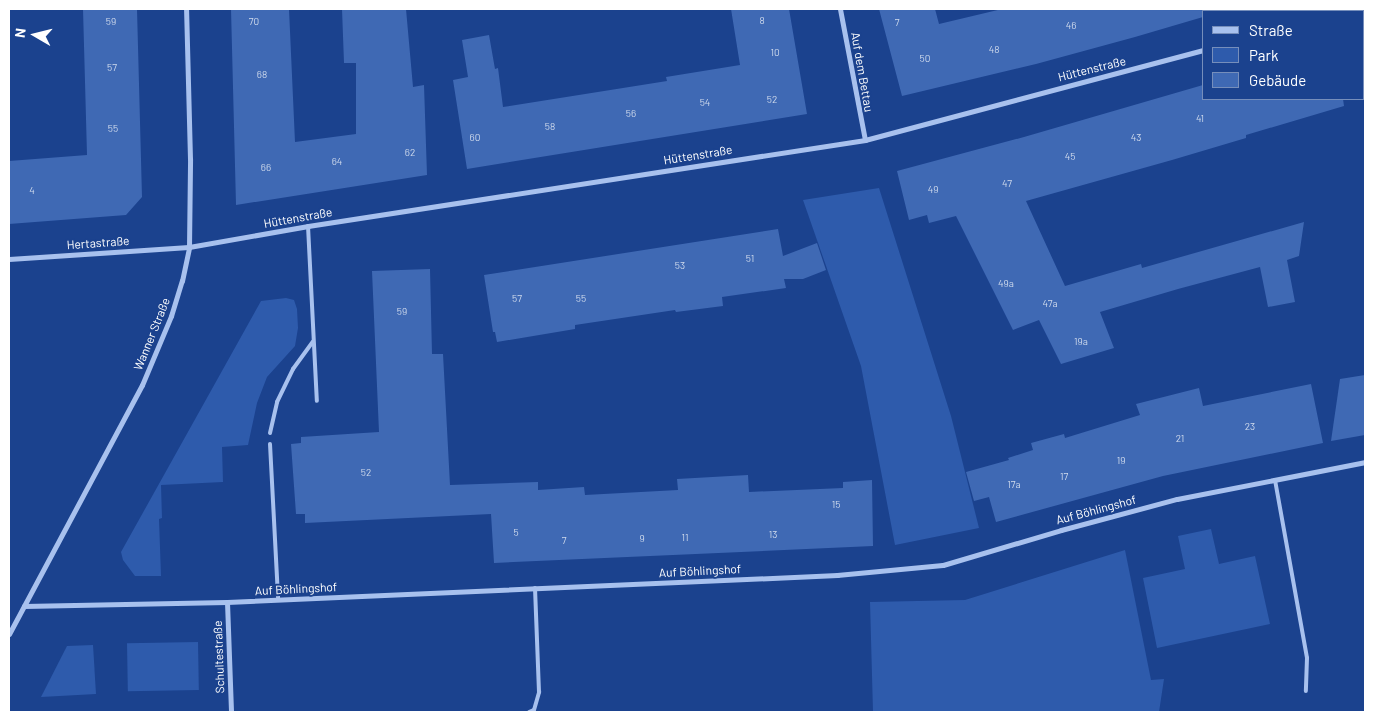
<!DOCTYPE html>
<html>
<head>
<meta charset="utf-8">
<style>
  body { margin:0 }
  #map { position:relative; width:1374px; height:721px; overflow:hidden; background:#1b428e; font-family:Barlow,sans-serif }
  div>[style] { position:absolute }
  [style*='--x'] { left:calc(var(--x)*1px); top:calc(var(--y)*1px); width:calc(var(--w)*1px); rotate:calc(var(--a)*1deg) }
  .green>* { inset:0; background:#2e5bac; transform-origin:0 0 }
  .building>* { inset:0; background:#3f69b4 }
  .service>* { height:4px; margin:-2px; padding:0 2px; transform-origin:2px; border-radius:2px; background:#a8c1ee }
  .minor>* { height:5px; margin:-2.5px; padding:0 2.5px; transform-origin:2.5px; border-radius:2.5px; background:#a8c1ee }
  span { translate:-50% -50%; white-space:nowrap; text-align:center; line-height:1.15; -webkit-text-stroke:4px #1b428e; paint-order:stroke }
  .number-label { font-size:10px; color:#cfdaec }
  .number-label span { -webkit-text-stroke-width:0 }
  .street-label { font-size:12px; color:#fff }
  .frame { position:absolute; inset:0; border:10px solid #fff; pointer-events:none }
  .legend { position:absolute; left:1202px; top:10px; width:162px; height:90px; box-sizing:border-box; background:#1b428e; border:1px solid #768ebb; margin:0; padding:6px 9px; list-style:none; font-size:15px; color:#fff }
  .legend li { display:flex; align-items:center; gap:10px; height:25px }
  .legend b { width:25px; border:1px solid #768ebb }
  .north { position:absolute; left:10px; top:10px; width:50px; height:50px; -webkit-text-stroke:4px #1b428e; paint-order:stroke; rotate:278deg; font-size:14px; font-weight:700; line-height:20px; text-align:center; color:#fff }
  .north::after { content:''; display:block; margin:auto; width:18px; height:22px; background:#fff; clip-path:polygon(50% 0,100% 100%,50% 72%,0 100%) }
</style>
</head>
<body>
<div id="map">
  <div class="green">
    <i style="clip-path:polygon(879px 188px,951px 416px,979px 528px,895px 545px,861px 366px,803px 200px)"></i>
    <i style="clip-path:polygon(286px 298px,294px 300px,297px 309px,298px 328px,295px 346px,267px 377px,257px 403px,248px 445px,222px 447px,223px 482px,161px 485px,162px 518px,159px 519px,161px 576px,135px 576px,123px 560px,121px 552px,261px 301px)"></i>
    <i style="clip-path:polygon(1211px 529px,1219px 564px,1255px 556px,1270px 624px,1157px 648px,1143px 578px,1185px 569px,1178px 536px)"></i>
    <i style="clip-path:polygon(1125px 550px,1151px 680px,1164px 679px,1159px 712px,873px 712px,870px 602px,965px 600px)"></i>
    <i style="left:198px;top:642px;width:48px;height:71px;rotate:89deg"></i>
    <i style="clip-path:polygon(93px 645px,96px 694px,41px 697px,67px 646px)"></i>
  </div>
  <div class="building">
    <i style="clip-path:polygon(83px 9px,137px 9px,142px 197px,126px 215px,9px 224px,9px 161px,87px 155px)"></i>
    <i style="clip-path:polygon(231px 9px,289px 9px,295px 142px,356px 134px,356px 63px,344px 63px,342px 9px,406px 9px,413px 87px,424px 85px,427px 175px,236px 205px)"></i>
    <i style="clip-path:polygon(731px 9px,789px 9px,807px 114px,467px 169px,453px 80px,468px 77px,462px 40px,489px 35px,495px 69px,498px 68px,503px 107px,667px 81px,666px 77px,740px 65px)"></i>
    <i style="clip-path:polygon(879px 9px,935px 9px,939px 24px,1002px 9px,1203px 9px,1203px 17px,1135px 37px,1036px 64px,902px 96px)"></i>
    <i style="clip-path:polygon(1203px 85px,1203px 99px,1343px 99px,1344px 106px,1246px 135px,1246px 138px,1172px 160px,1026px 201px,1065px 286px,1141px 264px,1142px 268px,1304px 222px,1299px 256px,1287px 260px,1295px 302px,1268px 307px,1260px 267px,1178px 289px,1100px 312px,1114px 348px,1061px 364px,1039px 320px,1013px 330px,956px 216px,929px 223px,927px 215px,909px 220px,897px 171px,1024px 137px)"></i>
    <i style="clip-path:polygon(778px 229px,783px 256px,817px 243px,826px 270px,803px 279px,784px 279px,786px 288px,722px 297px,723px 306px,676px 312px,675px 310px,575px 325px,575px 329px,497px 342px,495px 332px,493px 332px,484px 275px)"></i>
    <i style="clip-path:polygon(430px 269px,432px 354px,443px 354px,450px 485px,538px 482px,538px 490px,584px 487px,585px 495px,678px 490px,677px 479px,748px 475px,749px 492px,843px 488px,843px 482px,872px 480px,873px 546px,494px 563px,491px 514px,305px 523px,305px 514px,296px 514px,291px 444px,301px 443px,301px 437px,379px 432px,372px 271px)"></i>
    <i style="clip-path:polygon(1365px 375px,1365px 435px,1331px 441px,1340px 379px)"></i>
    <i style="clip-path:polygon(1311px 384px,1323px 443px,1163px 476px,996px 522px,989px 497px,974px 501px,966px 472px,1009px 460px,1008px 458px,1033px 450px,1031px 443px,1064px 434px,1065px 438px,1140px 415px,1136px 404px,1199px 388px,1203px 406px)"></i>
  </div>
  <div class="service">
    <i style="--x:308;--y:226;--w:175;--a:87.1"></i>
    <i style="--x:270;--y:433;--w:32;--a:-77"></i>
    <i style="--x:277;--y:402;--w:37;--a:-64"></i>
    <i style="--x:293;--y:369;--w:34;--a:-54"></i>
    <i style="--x:270;--y:444;--w:155;--a:87"></i>
    <i style="--x:1275;--y:480;--w:181;--a:79.8"></i>
    <i style="--x:1307;--y:658;--w:33;--a:92"></i>
    <i style="--x:529;--y:712;--w:5;--a:-22"></i>
    <i style="--x:534;--y:710;--w:19;--a:-74"></i>
    <i style="--x:539;--y:692;--w:104;--a:-92.2"></i>
  </div>
  <div class="minor">
    <i style="--x:840;--y:9;--w:133;--a:79.2"></i>
    <i style="--x:1348;--y:11;--w:9;--a:-13"></i>
    <i style="--x:9;--y:259;--w:180;--a:-3.8"></i>
    <i style="--x:189;--y:247;--w:121;--a:-10"></i>
    <i style="--x:308;--y:226;--w:564;--a:-8.78"></i>
    <i style="--x:865;--y:140;--w:350;--a:-14.9"></i>
    <i style="--x:227;--y:602;--w:110;--a:87.9"></i>
    <i style="--x:24;--y:606;--w:203;--a:-1.1"></i>
    <i style="--x:227;--y:602;--w:611;--a:-2.53"></i>
    <i style="--x:837;--y:575;--w:106;--a:-5.4"></i>
    <i style="--x:943;--y:565;--w:123;--a:-16.5"></i>
    <i style="--x:1061;--y:530;--w:120;--a:-15"></i>
    <i style="--x:1177;--y:499;--w:192;--a:-11.1"></i>
    <i style="--x:9;--y:634;--w:282;--a:-61.9"></i>
    <i style="--x:142;--y:385;--w:75;--a:-67.2"></i>
    <i style="--x:171;--y:316;--w:37;--a:-73"></i>
    <i style="--x:182;--y:281;--w:35;--a:-78"></i>
    <i style="--x:189;--y:247;--w:88;--a:-89.3"></i>
    <i style="--x:190;--y:159;--w:150;--a:-91.5"></i>
  </div>
  <div class="number-label">
    <span style="left:762px;top:21px">8</span>
    <span style="left:111px;top:22px">59</span>
    <span style="left:254px;top:22px">70</span>
    <span style="left:897px;top:23px">7</span>
    <span style="left:1071px;top:26px">46</span>
    <span style="left:994px;top:50px">48</span>
    <span style="left:775px;top:53px">10</span>
    <span style="left:925px;top:59px">50</span>
    <span style="left:112px;top:68px">57</span>
    <span style="left:262px;top:75px">68</span>
    <span style="left:772px;top:100px">52</span>
    <span style="left:705px;top:103px">54</span>
    <span style="left:631px;top:114px">56</span>
    <span style="left:1200px;top:119px">41</span>
    <span style="left:550px;top:127px">58</span>
    <span style="left:113px;top:129px">55</span>
    <span style="left:475px;top:138px">60</span>
    <span style="left:1136px;top:138px">43</span>
    <span style="left:410px;top:153px">62</span>
    <span style="left:1070px;top:157px">45</span>
    <span style="left:337px;top:162px">64</span>
    <span style="left:266px;top:168px">66</span>
    <span style="left:1007px;top:184px">47</span>
    <span style="left:933px;top:190px">49</span>
    <span style="left:32px;top:191px">4</span>
    <span style="left:750px;top:259px">51</span>
    <span style="left:680px;top:266px">53</span>
    <span style="left:1006px;top:284px">49a</span>
    <span style="left:517px;top:299px">57</span>
    <span style="left:581px;top:299px">55</span>
    <span style="left:1050px;top:304px">47a</span>
    <span style="left:402px;top:312px">59</span>
    <span style="left:1081px;top:342px">19a</span>
    <span style="left:1250px;top:427px">23</span>
    <span style="left:1180px;top:439px">21</span>
    <span style="left:1121px;top:461px">19</span>
    <span style="left:366px;top:473px">52</span>
    <span style="left:1064px;top:477px">17</span>
    <span style="left:1014px;top:485px">17a</span>
    <span style="left:836px;top:505px">15</span>
    <span style="left:516px;top:533px">5</span>
    <span style="left:773px;top:535px">13</span>
    <span style="left:685px;top:538px">11</span>
    <span style="left:642px;top:539px">9</span>
    <span style="left:564px;top:541px">7</span>
  </div>
  <div class="street-label">
    <span style="left:1092px;top:69px;rotate:-14deg">Hüttenstraße</span>
    <span style="left:862px;top:72px;rotate:80deg">Auf dem Bettau</span>
    <span style="left:698px;top:155px;rotate:-9deg">Hüttenstraße</span>
    <span style="left:298px;top:218px;rotate:-10deg">Hüttenstraße</span>
    <span style="left:98px;top:243px;rotate:-4deg">Hertastraße</span>
    <span style="left:152px;top:334px;rotate:-68deg">Wanner Straße</span>
    <span style="left:1096px;top:510px;rotate:-15deg">Auf Böhlingshof</span>
    <span style="left:700px;top:571px;rotate:-3deg">Auf Böhlingshof</span>
    <span style="left:296px;top:589px;rotate:-3deg">Auf Böhlingshof</span>
    <span style="left:219px;top:657px;rotate:-92deg">Schultestraße</span>
  </div>
  <div class="frame"></div>
  <ul class="legend">
  <li><b style="height:6px;background:#a8c1ee"></b>Straße</li>
  <li><b style="height:14px;background:#2e5bac"></b>Park</li>
  <li><b style="height:14px;background:#3f69b4"></b>Gebäude</li>
  </ul>
  <div class="north">N</div>
</div>
</body>
</html>
